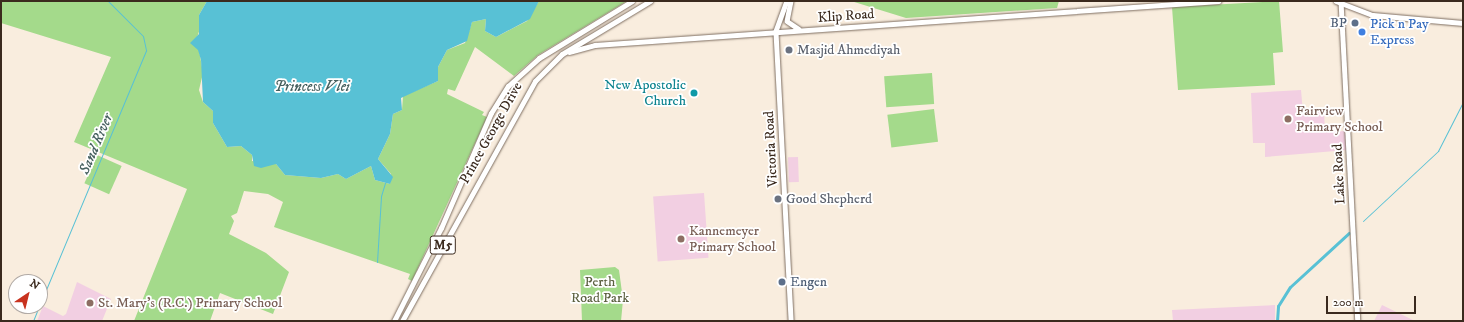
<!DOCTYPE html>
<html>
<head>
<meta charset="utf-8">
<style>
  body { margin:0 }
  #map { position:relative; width:1464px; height:322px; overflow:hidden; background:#f9edde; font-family:"IM FELL DW Pica",serif }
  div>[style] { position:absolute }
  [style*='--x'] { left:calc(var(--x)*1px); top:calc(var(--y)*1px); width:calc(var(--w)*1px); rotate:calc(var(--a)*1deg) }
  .built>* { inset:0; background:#f2cfe2; transform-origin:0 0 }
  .green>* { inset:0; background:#a4da8b; transform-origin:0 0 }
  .water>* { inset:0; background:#58c1d5 }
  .stream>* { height:1px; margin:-0.5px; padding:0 0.5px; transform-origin:0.5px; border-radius:0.5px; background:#58c1d5 }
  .canal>* { height:3px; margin:-1.5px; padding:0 1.5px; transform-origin:1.5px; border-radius:1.5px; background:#58c1d5 }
  .roads { filter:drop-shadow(0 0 1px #7e6e61) drop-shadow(0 0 1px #7e6e61) }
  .secondary>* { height:4.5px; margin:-2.25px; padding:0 2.25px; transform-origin:2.25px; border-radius:2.25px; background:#fff }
  .primary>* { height:5px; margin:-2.5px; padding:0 2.5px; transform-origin:2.5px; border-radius:2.5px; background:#fff }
  .dots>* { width:11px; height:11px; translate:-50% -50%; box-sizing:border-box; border:2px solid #fff; border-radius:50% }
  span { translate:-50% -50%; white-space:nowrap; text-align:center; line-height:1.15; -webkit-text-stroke:3.5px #fff; paint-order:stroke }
  .shield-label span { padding:1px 3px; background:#fff; border:1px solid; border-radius:3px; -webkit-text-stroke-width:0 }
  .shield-label { font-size:13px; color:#3b2a1e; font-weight:700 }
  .street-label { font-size:14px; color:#3b2a1e }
  .service-label { font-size:14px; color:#4e5e75 }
  .right { translate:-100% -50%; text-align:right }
  .left { translate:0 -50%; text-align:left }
  .shop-label { font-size:14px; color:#366cbe }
  .worship-label { font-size:14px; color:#5b616d }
  .culture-label { font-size:14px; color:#0d838f }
  .education-label { font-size:14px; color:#785e54 }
  .park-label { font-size:14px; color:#5a5f3f }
  .water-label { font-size:15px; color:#455f5e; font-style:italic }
  .frame { position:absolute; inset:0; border:2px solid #3b2a1e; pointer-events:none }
  .north { position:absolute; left:8px; top:274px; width:40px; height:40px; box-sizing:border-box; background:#fff; border:1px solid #b1aaa5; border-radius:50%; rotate:35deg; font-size:11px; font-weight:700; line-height:16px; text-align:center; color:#3b2a1e }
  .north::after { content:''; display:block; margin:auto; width:14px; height:18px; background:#c8321e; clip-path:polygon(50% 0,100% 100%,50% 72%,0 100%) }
  .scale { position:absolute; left:1326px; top:296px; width:90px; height:18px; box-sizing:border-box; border:2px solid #3b2a1e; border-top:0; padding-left:5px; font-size:12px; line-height:14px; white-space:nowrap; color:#3b2a1e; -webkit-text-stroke:3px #fff; paint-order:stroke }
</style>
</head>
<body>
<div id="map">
  <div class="built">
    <i style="clip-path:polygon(1301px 90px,1303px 112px,1324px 111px,1325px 132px,1345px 131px,1347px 150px,1265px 157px,1265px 143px,1253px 143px,1251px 93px)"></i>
    <i style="left:798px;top:157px;width:25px;height:10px;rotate:88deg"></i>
    <i style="left:704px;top:193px;width:65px;height:51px;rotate:86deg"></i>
    <i style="clip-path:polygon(77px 282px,111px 299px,102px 321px,37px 321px,43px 306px,63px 316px,66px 314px)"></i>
    <i style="clip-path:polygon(1275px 305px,1275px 321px,1173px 321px,1172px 310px)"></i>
    <i style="clip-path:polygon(1382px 305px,1415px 321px,1374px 321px)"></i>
  </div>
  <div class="green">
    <i style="clip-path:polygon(1px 1px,207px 1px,199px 15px,201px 25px,197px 38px,203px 73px,199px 90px,203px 102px,213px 111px,213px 123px,227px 147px,241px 146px,252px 155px,252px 161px,276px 164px,285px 175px,321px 178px,338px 174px,346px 179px,371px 166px,375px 180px,390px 184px,391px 174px,378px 159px,390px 134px,393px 114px,402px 110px,403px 96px,438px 81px,438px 67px,447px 50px,465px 43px,472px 22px,486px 19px,485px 31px,496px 37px,527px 21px,539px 1px,627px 1px,538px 55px,514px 76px,475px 47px,455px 91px,448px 89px,447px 94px,484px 112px,482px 115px,487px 117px,412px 281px,408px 279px,410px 274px,274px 227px,283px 202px,268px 194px,244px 191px,237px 213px,231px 216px,234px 221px,229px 234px,266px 253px,289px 272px,273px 314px,220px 293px,210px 321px,134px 321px,187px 189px,74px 142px,111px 57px,1px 23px)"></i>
    <i style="clip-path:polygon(851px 1px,1059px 1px,1057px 8px,906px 18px)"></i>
    <i style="clip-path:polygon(1279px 1px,1283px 52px,1273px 53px,1275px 85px,1178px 90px,1172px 7px)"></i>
    <i style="left:932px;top:73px;width:31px;height:48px;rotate:86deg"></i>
    <i style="left:934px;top:109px;width:33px;height:47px;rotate:83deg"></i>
    <i style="left:97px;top:155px;width:27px;height:31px;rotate:24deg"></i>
    <i style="clip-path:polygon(615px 267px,619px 270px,623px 300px,621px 321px,582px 321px,580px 270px)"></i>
  </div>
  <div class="water">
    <i style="clip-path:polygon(207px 1px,539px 1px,530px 19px,496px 37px,485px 31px,486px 19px,472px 22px,467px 41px,447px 50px,438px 67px,438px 81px,401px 98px,402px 110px,393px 114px,390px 134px,378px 159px,393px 177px,390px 184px,375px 180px,371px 166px,346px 179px,338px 174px,321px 178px,285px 175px,276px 164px,261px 168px,254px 166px,252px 155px,241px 146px,227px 147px,213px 123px,213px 111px,203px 102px,201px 60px,198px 50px,190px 43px,199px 34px,199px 15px)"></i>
  </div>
  <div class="stream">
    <i style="--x:1363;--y:221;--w:103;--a:-43"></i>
    <i style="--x:1438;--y:151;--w:55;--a:-63"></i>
    <i style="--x:377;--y:262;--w:66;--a:-86.5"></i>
    <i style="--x:381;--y:196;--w:14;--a:-73"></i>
    <i style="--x:40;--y:304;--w:275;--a:-67.3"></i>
    <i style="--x:146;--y:50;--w:14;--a:-102"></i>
    <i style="--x:143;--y:36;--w:49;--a:-135"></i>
    <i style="--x:33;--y:321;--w:16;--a:-68"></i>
  </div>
  <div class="canal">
    <i style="--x:1277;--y:321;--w:15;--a:-86"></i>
    <i style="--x:1278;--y:306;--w:22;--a:-58"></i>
    <i style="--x:1290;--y:287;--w:80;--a:-42.5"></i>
  </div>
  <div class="roads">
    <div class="secondary">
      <i style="--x:787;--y:1;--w:33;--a:110"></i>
      <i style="--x:776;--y:32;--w:289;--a:87"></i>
      <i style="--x:791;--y:1;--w:20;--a:101"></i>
      <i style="--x:787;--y:21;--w:14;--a:34"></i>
      <i style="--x:1336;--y:1;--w:40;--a:21"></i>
      <i style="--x:1373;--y:15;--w:90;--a:5.1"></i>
      <i style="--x:1341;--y:1;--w:320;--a:87"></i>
      <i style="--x:569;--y:52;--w:27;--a:-15"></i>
      <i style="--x:595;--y:45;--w:625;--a:-4.04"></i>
    </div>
    <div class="primary">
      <i style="--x:394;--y:321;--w:104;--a:-63.2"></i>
      <i style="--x:441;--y:228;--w:125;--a:-66.5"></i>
      <i style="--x:491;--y:113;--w:32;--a:-58"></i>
      <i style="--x:508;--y:86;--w:42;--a:-42.1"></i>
      <i style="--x:539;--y:58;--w:109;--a:-31.5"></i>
      <i style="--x:402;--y:321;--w:274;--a:-61"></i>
      <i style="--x:535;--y:81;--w:38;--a:-45"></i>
      <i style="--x:562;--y:54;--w:103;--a:-31.1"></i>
    </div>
  </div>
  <div class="dots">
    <i style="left:1355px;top:23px;background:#5c6f8a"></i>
    <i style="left:1362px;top:32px;background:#3f7fe0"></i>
    <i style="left:789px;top:50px;background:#6b7280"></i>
    <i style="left:694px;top:93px;background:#0f9aa8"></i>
    <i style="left:1288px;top:119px;background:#8d6e63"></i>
    <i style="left:778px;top:199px;background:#6b7280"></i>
    <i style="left:681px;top:239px;background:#8d6e63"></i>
    <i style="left:782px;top:282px;background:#5c6f8a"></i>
    <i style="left:90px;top:303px;background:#8d6e63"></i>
  </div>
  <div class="shield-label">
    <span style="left:443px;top:245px">M5</span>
  </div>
  <div class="street-label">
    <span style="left:846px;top:16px;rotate:-4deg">Klip Road</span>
    <span style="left:491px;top:133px;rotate:-61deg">Prince George Drive</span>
    <span style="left:771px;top:149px;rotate:-93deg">Victoria Road</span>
    <span style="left:1339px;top:174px;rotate:-93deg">Lake Road</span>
  </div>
  <div class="service-label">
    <span class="right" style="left:1347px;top:23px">BP</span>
    <span class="left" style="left:790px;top:282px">Engen</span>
  </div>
  <div class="shop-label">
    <span class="left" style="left:1370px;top:32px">Pick n Pay<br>Express</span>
  </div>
  <div class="worship-label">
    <span class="left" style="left:797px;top:50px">Masjid Ahmediyah</span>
    <span class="left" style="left:786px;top:199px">Good Shepherd</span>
  </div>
  <div class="culture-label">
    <span class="right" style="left:686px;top:93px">New Apostolic<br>Church</span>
  </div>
  <div class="education-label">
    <span class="left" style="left:1296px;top:119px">Fairview<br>Primary School</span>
    <span class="left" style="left:689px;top:239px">Kannemeyer<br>Primary School</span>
    <span class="left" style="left:98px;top:303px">St. Mary's (R.C.) Primary School</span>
  </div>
  <div class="park-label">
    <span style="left:600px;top:290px">Perth<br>Road Park</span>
  </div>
  <div class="water-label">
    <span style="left:312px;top:87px">Princess Vlei</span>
    <span style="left:96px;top:144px;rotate:-67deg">Sand River</span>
  </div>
  <div class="frame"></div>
  <div class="north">N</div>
  <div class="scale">200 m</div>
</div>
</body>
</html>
